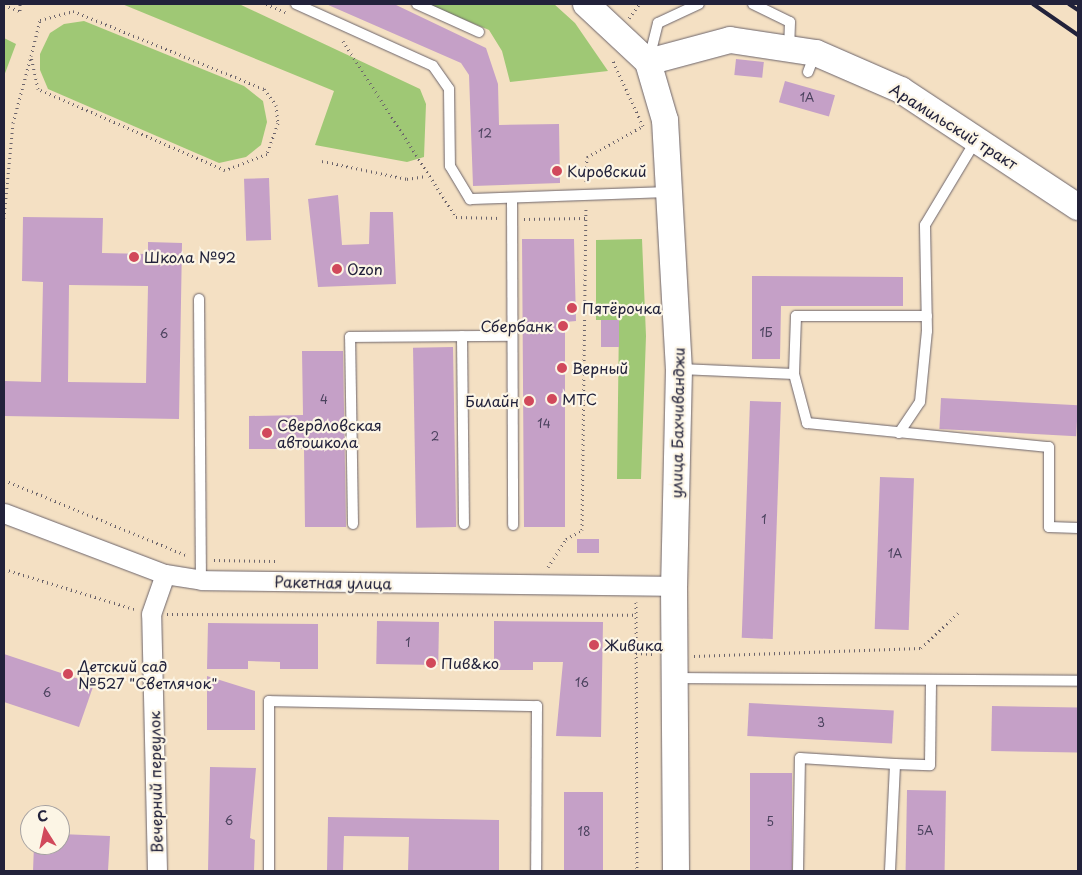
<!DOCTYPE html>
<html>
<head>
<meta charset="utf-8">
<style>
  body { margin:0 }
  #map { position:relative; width:1082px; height:875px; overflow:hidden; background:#f4e0c3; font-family:"Playpen Sans",sans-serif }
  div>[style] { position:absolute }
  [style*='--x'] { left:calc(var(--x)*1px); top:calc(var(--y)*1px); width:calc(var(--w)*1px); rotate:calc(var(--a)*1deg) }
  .green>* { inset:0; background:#9fc875 }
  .building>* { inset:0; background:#c5a0c7; transform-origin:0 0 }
  .path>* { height:3px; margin-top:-1.5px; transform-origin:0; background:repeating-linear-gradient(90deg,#6c646b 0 1px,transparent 0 5px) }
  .roads { filter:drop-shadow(0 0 1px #6c646b) drop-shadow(0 0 1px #6c646b) }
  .service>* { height:10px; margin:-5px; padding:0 5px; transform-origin:5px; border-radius:5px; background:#fff }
  .minor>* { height:19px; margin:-9.5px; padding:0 9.5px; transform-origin:9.5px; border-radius:9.5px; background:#fff }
  .secondary>* { height:26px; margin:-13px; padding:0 13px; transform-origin:13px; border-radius:13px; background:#fff }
  .rail>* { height:4px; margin:-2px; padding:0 2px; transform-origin:2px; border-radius:2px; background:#22223b }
  .dots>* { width:14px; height:14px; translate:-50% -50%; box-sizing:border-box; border:2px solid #fcf5e5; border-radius:50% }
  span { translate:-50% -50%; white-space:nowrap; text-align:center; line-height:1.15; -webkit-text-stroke:4.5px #fcf5e5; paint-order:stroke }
  .number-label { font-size:12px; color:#4b425e }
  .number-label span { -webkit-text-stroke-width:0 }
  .street-label { font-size:15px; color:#22223b }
  .poi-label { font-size:15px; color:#22223b }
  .left { translate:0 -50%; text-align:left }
  .right { translate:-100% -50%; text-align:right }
  .frame { position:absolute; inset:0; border:5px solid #22223b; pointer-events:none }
  .north { position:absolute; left:20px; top:805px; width:50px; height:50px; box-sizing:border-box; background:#fcf5e5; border:1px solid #a5a1a1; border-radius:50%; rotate:350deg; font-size:14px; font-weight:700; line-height:20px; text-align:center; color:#22223b }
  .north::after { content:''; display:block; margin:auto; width:18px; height:22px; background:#d1495b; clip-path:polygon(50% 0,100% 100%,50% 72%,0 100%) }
</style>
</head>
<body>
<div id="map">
  <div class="green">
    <i style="clip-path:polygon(122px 4px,239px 4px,420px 89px,426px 104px,424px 157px,407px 162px,315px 145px,334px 91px)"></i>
    <i style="clip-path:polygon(427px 4px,554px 4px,575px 23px,608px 71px,510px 82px,502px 51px,489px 30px)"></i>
    <i style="clip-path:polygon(84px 21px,244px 86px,263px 101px,267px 122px,261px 145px,246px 157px,219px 163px,48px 89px,40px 70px,40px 54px,50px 33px,64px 24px)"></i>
    <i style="clip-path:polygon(4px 38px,16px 44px,4px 76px)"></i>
    <i style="clip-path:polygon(642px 239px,646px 336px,641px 479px,617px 479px,619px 320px,596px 320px,596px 240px)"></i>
  </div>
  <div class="building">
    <i style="clip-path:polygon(326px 4px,394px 4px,486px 48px,498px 84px,499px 125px,559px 124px,560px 183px,473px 186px,469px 75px,461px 63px)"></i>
    <i style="left:736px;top:59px;width:28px;height:16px;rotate:6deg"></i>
    <i style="left:785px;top:81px;width:52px;height:22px;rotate:16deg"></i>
    <i style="left:269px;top:178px;width:62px;height:25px;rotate:88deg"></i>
    <i style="clip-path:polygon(338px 195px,342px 245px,369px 244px,370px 212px,393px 212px,396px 284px,318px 287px,308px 199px)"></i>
    <i style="clip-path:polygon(evenodd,23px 217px,103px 218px,102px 253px,148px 254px,148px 242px,182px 243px,179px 419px,4px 416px,4px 381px,41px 382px,43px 282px,22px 281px,23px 217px,69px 285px,148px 286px,146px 383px,68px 382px,69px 285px)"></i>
    <i style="clip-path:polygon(522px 239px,574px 239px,576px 321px,565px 322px,565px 527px,524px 527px)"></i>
    <i style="clip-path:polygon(752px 276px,903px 277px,903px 306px,781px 306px,780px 359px,752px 359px)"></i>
    <i style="left:601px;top:320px;width:18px;height:27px"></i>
    <i style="left:453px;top:347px;width:180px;height:40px;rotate:89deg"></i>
    <i style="clip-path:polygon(302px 351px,343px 351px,346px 527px,305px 527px,304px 449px,249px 449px,249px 416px,303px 415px)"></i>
    <i style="left:941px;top:398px;width:137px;height:31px;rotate:3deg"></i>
    <i style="left:750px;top:401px;width:31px;height:237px;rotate:2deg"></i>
    <i style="left:880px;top:477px;width:34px;height:152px;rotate:2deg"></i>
    <i style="left:577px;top:539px;width:22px;height:14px"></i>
    <i style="left:377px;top:621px;width:62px;height:43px;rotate:1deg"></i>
    <i style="clip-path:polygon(494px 621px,603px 622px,601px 737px,556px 736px,563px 662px,533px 662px,533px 670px,494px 670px)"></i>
    <i style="clip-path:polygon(208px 623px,318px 624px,318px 669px,280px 669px,280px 662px,248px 661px,248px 669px,207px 669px)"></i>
    <i style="clip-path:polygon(4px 654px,94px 684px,79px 727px,4px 702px)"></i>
    <i style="clip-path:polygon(207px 676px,255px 691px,255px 730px,207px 730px)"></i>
    <i style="left:749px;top:703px;width:145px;height:33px;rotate:3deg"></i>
    <i style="left:992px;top:706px;width:86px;height:45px;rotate:1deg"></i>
    <i style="clip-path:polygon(210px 767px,256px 768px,250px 838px,255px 840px,254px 871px,208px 871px)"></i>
    <i style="left:750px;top:773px;width:42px;height:98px"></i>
    <i style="left:907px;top:790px;width:39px;height:81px;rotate:1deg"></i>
    <i style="left:564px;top:792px;width:39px;height:79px"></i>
    <i style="clip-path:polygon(328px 817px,499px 820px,499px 871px,408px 871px,409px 837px,344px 836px,343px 871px,327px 871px)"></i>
    <i style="clip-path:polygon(60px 834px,110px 836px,108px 871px,33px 871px,34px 845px,60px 845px)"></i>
  </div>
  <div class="path">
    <i style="--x:266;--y:4;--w:21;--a:23"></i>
    <i style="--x:4;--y:5;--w:17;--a:21"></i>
    <i style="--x:20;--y:11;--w:7;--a:-90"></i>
    <i style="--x:629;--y:18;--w:17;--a:-54"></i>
    <i style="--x:343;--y:41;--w:209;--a:57.3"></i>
    <i style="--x:456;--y:217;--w:45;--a:1.3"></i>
    <i style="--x:322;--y:161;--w:87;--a:12"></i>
    <i style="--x:407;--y:179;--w:19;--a:-9"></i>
    <i style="--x:586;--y:182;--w:25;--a:-88"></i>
    <i style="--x:587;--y:157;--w:64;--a:-29"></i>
    <i style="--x:643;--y:126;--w:72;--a:-114.8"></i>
    <i style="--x:4;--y:218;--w:95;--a:-84.6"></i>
    <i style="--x:13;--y:123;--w:69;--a:-75"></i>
    <i style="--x:31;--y:56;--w:37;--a:-76"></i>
    <i style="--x:40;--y:20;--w:34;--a:-15"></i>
    <i style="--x:73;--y:11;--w:206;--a:22.2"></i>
    <i style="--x:264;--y:89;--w:20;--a:53"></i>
    <i style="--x:276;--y:105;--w:18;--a:84"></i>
    <i style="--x:278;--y:123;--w:33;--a:110"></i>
    <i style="--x:267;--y:154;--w:45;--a:159.1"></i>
    <i style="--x:225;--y:170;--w:204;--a:-156.6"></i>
    <i style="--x:38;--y:89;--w:34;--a:-102"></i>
    <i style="--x:524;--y:219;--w:62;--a:-0.9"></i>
    <i style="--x:4;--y:480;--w:199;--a:22.4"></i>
    <i style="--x:214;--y:560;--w:61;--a:0.9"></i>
    <i style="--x:548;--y:567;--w:33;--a:-57"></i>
    <i style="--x:566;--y:539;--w:18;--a:-29"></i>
    <i style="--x:582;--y:530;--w:322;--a:-89.3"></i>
    <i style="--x:4;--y:569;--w:136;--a:17.1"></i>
    <i style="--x:636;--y:602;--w:269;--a:89.8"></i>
    <i style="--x:167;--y:614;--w:467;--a:0.1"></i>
    <i style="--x:636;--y:653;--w:17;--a:3"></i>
    <i style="--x:694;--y:656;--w:227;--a:-2"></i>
    <i style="--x:921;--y:648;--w:51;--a:-43.4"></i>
  </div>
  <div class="roads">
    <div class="service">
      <i style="--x:296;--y:4;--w:150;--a:24.3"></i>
      <i style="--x:433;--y:66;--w:28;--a:55"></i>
      <i style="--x:449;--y:89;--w:77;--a:89.3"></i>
      <i style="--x:450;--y:166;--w:39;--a:59"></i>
      <i style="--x:470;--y:199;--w:200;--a:-2"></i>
      <i style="--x:417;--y:4;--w:68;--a:24.3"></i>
      <i style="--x:753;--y:4;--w:41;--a:25.9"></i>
      <i style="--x:790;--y:22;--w:24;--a:92"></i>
      <i style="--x:649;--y:59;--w:37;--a:-76"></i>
      <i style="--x:658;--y:23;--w:45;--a:-24.9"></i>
      <i style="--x:808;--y:72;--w:19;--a:-69"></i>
      <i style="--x:512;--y:198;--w:327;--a:89.8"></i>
      <i style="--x:199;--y:299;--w:281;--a:89.6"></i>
      <i style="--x:462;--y:336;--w:188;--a:89.4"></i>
      <i style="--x:680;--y:369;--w:114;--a:2.5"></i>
      <i style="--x:794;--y:374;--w:51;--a:75.1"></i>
      <i style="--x:807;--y:423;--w:243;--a:5.7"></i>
      <i style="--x:1049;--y:447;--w:80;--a:90"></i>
      <i style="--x:1049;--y:527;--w:29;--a:2"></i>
      <i style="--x:794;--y:374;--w:58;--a:-88"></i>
      <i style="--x:796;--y:316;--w:131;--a:0"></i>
      <i style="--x:899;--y:433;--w:37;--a:-56"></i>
      <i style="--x:920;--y:402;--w:71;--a:-84.4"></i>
      <i style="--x:927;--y:331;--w:106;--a:-91.1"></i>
      <i style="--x:925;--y:225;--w:99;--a:-59"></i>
      <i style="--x:353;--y:524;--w:187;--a:-90.9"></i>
      <i style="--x:350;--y:337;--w:162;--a:-0.4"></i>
      <i style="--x:677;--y:678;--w:401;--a:0.4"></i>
      <i style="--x:269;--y:871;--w:170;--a:-90"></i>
      <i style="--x:269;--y:701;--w:268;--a:1.1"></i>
      <i style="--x:537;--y:706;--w:165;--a:90.3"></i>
      <i style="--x:798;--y:871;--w:113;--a:-89"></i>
      <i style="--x:800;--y:758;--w:95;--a:3.6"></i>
      <i style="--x:890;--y:871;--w:107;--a:-87.3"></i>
      <i style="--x:895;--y:764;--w:35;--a:2"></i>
      <i style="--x:930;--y:765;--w:85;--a:-89.3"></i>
    </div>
    <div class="minor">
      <i style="--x:4;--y:513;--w:172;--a:20.8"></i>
      <i style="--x:165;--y:574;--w:36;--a:9"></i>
      <i style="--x:201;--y:580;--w:473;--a:0.7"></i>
      <i style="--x:157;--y:871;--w:257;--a:-91.3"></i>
      <i style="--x:151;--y:614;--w:42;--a:-70.7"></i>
    </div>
    <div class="secondary">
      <i style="--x:586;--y:4;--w:85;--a:43.1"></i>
      <i style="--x:648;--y:62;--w:60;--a:73.7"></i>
      <i style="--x:665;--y:120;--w:249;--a:86.8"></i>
      <i style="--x:679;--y:369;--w:217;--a:91.3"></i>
      <i style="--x:674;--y:586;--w:285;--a:89.6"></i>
      <i style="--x:648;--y:62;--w:85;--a:-15"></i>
      <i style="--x:730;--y:40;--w:87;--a:8.6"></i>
      <i style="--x:816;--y:53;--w:93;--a:23.5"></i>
      <i style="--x:901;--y:90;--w:212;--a:33.5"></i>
    </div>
  </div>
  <div class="rail">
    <i style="--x:1033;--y:4;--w:55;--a:34.6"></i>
    <i style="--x:1069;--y:4;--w:11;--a:34"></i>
  </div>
  <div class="dots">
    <i style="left:557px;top:171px;background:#d1495b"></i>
    <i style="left:134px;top:257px;background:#d1495b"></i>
    <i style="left:337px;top:269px;background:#d1495b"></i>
    <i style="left:572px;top:308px;background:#d1495b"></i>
    <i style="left:563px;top:326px;background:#d1495b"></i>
    <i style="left:562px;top:368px;background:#d1495b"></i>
    <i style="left:552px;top:399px;background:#d1495b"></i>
    <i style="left:529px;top:401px;background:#d1495b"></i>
    <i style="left:267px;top:433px;background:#d1495b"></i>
    <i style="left:594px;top:645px;background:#d1495b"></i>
    <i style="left:431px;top:663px;background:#d1495b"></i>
    <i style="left:68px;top:674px;background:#d1495b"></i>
  </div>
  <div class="number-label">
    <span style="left:807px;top:98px">1А</span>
    <span style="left:485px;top:134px">12</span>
    <span style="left:766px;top:333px">1Б</span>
    <span style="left:164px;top:334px">6</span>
    <span style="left:324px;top:400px">4</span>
    <span style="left:544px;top:424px">14</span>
    <span style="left:435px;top:437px">2</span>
    <span style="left:764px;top:520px">1</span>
    <span style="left:895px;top:554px">1А</span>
    <span style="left:408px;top:643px">1</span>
    <span style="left:582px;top:683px">16</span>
    <span style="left:47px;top:693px">6</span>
    <span style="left:821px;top:723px">3</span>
    <span style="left:229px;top:821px">6</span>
    <span style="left:770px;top:822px">5</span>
    <span style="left:925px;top:831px">5А</span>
    <span style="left:584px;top:832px">18</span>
  </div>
  <div class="street-label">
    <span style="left:954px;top:126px;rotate:32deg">Арамильский тракт</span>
    <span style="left:677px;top:423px;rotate:-89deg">улица Бахчиванджи</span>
    <span style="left:333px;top:582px;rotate:1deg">Ракетная улица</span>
    <span style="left:155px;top:782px;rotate:-91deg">Вечерний переулок</span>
  </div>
  <div class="poi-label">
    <span class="left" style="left:567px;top:171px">Кировский</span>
    <span class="left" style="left:144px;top:257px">Школа №92</span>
    <span class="left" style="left:347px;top:269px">Ozon</span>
    <span class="left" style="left:582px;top:308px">Пятёрочка</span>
    <span class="right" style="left:553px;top:326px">Сбербанк</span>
    <span class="left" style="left:572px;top:368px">Верный</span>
    <span class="left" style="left:562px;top:399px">МТС</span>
    <span class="right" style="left:519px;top:401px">Билайн</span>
    <span class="left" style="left:277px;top:433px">Свердловская<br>автошкола</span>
    <span class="left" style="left:604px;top:645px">Живика</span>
    <span class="left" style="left:441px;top:663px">Пив&amp;ко</span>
    <span class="left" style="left:78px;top:674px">Детский сад<br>№527 "Светлячок"</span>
  </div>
  <div class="frame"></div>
  <div class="north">С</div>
</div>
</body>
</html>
